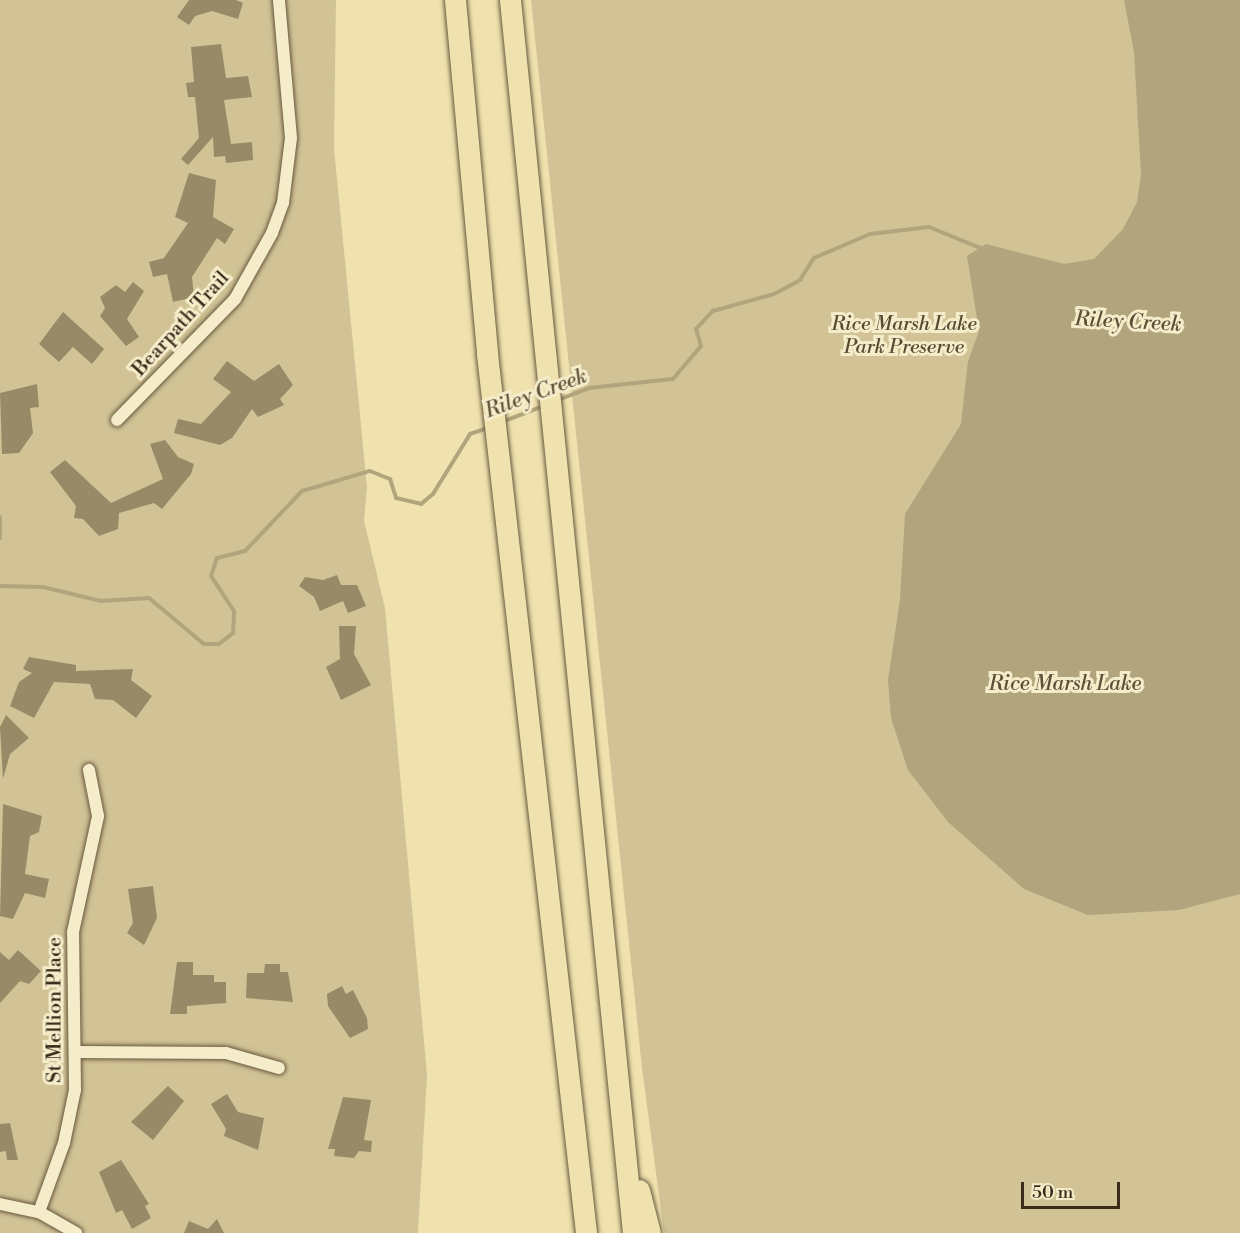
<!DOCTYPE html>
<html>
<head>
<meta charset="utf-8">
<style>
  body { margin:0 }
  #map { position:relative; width:1240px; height:1233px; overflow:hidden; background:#f0e2ae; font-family:"Libre Bodoni",serif }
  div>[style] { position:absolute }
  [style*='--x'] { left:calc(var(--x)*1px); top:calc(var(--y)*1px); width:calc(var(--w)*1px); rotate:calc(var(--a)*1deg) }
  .green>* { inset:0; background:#d1c395 }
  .water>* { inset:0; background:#b2a47c }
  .stream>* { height:4px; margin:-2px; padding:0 2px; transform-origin:2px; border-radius:2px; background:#b2a47c }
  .building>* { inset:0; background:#998a67 }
  .roads { filter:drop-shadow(0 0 2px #685940) drop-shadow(0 0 2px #685940) }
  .street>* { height:12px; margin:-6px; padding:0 6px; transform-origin:6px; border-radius:6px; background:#f5ecca }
  .highway>* { height:21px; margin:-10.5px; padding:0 10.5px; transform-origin:10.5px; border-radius:10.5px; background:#f0e2ae }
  span { translate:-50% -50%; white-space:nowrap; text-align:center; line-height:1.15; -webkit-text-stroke:6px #f5ecca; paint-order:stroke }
  .street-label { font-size:20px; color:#3b2b1b }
  .park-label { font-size:20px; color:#594933; font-style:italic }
  .water-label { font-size:21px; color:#5f4f38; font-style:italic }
  .scale { position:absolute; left:1021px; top:1182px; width:99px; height:27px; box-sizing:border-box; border:3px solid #3b2b1b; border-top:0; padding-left:8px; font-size:18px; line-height:21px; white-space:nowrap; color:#3b2b1b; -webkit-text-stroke:4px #f5ecca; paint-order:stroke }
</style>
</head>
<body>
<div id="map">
  <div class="green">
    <i style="clip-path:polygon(0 0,336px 0,334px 148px,367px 487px,364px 521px,385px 608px,427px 1075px,418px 1233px,0 1233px)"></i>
    <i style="clip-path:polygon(531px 0,1240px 0,1240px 1233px,664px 1233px,642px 1068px)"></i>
  </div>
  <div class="water">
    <i style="clip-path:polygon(1124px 0,1240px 0,1240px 894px,1179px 910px,1088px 915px,1024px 889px,948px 822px,908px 770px,891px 718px,888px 680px,900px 599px,905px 514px,961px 424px,968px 361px,979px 331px,967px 256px,986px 244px,1064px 264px,1094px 259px,1123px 229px,1137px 202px,1141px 175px,1134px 52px)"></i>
  </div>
  <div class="stream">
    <i style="--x:558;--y:400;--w:33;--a:-21"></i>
    <i style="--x:589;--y:388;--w:84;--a:-6.1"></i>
    <i style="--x:673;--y:379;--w:43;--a:-49.7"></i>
    <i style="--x:701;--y:346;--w:18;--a:-106"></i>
    <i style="--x:696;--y:329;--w:25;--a:-47"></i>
    <i style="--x:713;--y:311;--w:63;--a:-15.6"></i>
    <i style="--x:774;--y:294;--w:30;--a:-28"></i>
    <i style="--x:800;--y:280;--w:26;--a:-58"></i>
    <i style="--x:814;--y:258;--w:61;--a:-23.2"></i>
    <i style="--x:870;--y:234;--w:59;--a:-6.8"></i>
    <i style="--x:929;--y:227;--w:61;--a:22.3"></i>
    <i style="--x:502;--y:422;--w:44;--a:-21.3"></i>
    <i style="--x:0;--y:517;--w:21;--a:90"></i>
    <i style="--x:0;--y:586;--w:43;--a:1.3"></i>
    <i style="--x:43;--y:587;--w:60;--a:13.6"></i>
    <i style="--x:101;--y:601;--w:48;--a:-3.6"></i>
    <i style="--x:149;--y:598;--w:72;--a:39.9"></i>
    <i style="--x:204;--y:644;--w:15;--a:0"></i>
    <i style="--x:219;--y:644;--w:18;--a:-38"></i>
    <i style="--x:233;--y:633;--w:22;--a:-87"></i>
    <i style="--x:234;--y:611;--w:42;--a:-123.3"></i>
    <i style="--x:211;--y:576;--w:19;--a:-72"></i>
    <i style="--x:217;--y:558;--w:29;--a:-14"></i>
    <i style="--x:245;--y:551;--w:83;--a:-46.5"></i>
    <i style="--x:302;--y:491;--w:71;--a:-16.4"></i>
    <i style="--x:370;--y:471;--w:22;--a:22"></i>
    <i style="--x:390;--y:479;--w:20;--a:72"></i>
    <i style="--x:396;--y:498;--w:26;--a:13"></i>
    <i style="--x:421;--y:504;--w:16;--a:-40"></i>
    <i style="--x:433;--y:494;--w:70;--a:-58.3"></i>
    <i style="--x:470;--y:434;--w:21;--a:-19"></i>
  </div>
  <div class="building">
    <i style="clip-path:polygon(189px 0,236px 0,243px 3px,238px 19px,212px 11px,195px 16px,189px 25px,177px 17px)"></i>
    <i style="clip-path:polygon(221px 44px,226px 78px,248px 76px,252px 97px,224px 100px,231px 144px,252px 142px,253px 160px,226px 163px,225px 156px,214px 157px,213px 137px,188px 165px,181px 159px,199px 138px,195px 97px,188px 97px,186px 83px,194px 82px,191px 47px)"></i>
    <i style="clip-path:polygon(189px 173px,216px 180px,213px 217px,234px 229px,225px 244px,217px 238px,192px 277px,194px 297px,173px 302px,167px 274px,153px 277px,149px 262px,164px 258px,188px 223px,175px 217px)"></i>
    <i style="clip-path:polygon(133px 282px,144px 291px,127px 319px,139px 337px,126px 346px,100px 316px,105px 308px,100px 297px,116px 285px,125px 292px)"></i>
    <i style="clip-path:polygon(63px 312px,104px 349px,92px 364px,73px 347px,59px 362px,39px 344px)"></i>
    <i style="clip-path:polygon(227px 361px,254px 381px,279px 364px,293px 385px,280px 399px,284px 405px,258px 417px,252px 409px,232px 438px,220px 445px,174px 433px,178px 419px,201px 424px,231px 392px,213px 379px)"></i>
    <i style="clip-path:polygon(37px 384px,39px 407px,30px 408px,33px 433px,19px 453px,2px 454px,0 393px)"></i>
    <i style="clip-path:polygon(165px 440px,178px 457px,194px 464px,191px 474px,162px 509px,154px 503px,119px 513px,118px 529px,99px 536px,83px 519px,74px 518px,76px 506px,50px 472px,65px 460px,111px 503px,163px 479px,150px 444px)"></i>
    <i style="clip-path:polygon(337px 575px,341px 585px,357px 585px,366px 606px,348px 613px,343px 601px,320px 611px,314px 597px,299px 586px,305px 577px,323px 580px)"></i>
    <i style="clip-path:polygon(339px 626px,356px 626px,354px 654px,371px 685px,341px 700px,326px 667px,340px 659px)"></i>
    <i style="clip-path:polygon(29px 657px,76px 665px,76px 671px,133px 669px,131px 680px,152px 696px,136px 718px,113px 700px,95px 699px,90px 684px,54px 682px,34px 718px,10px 706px,19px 682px,32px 673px,23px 669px)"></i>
    <i style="clip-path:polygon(6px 715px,29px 738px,10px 754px,3px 779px,0 727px)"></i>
    <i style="clip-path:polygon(3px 804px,42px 816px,39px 832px,30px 836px,25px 874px,49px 879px,45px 898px,25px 893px,13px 919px,0 916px)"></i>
    <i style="clip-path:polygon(153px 886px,157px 918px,144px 945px,127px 933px,133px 923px,128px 889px)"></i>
    <i style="clip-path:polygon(18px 950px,41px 971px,29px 984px,20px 981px,0 1003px,0 952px,9px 960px)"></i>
    <i style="clip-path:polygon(177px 962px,193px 962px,193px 975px,214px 975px,214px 982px,226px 982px,226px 1003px,187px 1006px,187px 1014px,170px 1014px)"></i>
    <i style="clip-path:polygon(265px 964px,280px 964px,280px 972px,288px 972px,293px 1002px,246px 998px,247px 973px,264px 973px)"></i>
    <i style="clip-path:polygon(342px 986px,346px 994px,353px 990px,367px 1018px,368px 1029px,350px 1038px,328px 1006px,327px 994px)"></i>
    <i style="clip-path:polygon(168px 1086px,184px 1101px,153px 1140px,131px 1122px)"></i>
    <i style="clip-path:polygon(227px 1094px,238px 1112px,264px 1118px,258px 1150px,224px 1136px,226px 1129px,211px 1104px)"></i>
    <i style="clip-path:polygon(343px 1097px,371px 1100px,364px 1140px,372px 1141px,371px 1152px,359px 1151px,354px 1158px,334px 1156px,335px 1149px,328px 1149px)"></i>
    <i style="clip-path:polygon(10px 1123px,18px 1160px,7px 1160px,6px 1151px,0 1152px,0 1124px)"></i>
    <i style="clip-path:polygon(121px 1160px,149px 1204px,145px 1206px,151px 1218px,132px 1229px,122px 1210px,116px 1213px,99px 1172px)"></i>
    <i style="clip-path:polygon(217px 1219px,224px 1233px,184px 1233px,189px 1221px,208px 1229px)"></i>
  </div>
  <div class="roads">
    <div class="street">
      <i style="--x:117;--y:420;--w:169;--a:-45.7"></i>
      <i style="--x:235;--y:299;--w:76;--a:-60.7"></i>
      <i style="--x:272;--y:233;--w:32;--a:-70"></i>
      <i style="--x:283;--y:203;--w:65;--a:-83"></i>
      <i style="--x:291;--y:138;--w:139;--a:-95"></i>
      <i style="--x:77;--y:1052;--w:149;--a:0.4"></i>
      <i style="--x:226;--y:1053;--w:55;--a:15.8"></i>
      <i style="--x:0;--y:1204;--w:40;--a:12"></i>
      <i style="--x:39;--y:1212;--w:43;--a:29.6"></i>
      <i style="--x:39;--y:1212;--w:73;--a:-70.1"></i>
      <i style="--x:64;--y:1143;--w:54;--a:-78.3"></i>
      <i style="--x:75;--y:1090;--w:158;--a:-90.7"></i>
      <i style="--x:73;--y:932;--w:119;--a:-77.8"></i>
      <i style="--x:98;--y:816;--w:47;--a:-101.1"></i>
    </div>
    <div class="highway">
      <i style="--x:455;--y:0;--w:355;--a:84.8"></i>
      <i style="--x:487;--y:354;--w:885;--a:83.57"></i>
      <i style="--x:510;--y:0;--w:1239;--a:84.3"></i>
      <i style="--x:639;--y:1190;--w:44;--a:75.7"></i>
    </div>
  </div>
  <div class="street-label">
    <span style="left:181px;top:324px;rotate:-48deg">Bearpath Trail</span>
    <span style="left:55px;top:1010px;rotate:-90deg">St Mellion Place</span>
  </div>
  <div class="park-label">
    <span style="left:904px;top:336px">Rice Marsh Lake<br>Park Preserve</span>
  </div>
  <div class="water-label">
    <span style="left:1128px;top:322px;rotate:3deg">Riley Creek</span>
    <span style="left:536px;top:394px;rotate:-20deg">Riley Creek</span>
    <span style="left:1065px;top:684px">Rice Marsh Lake</span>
  </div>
  <div class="scale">50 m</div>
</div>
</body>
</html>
